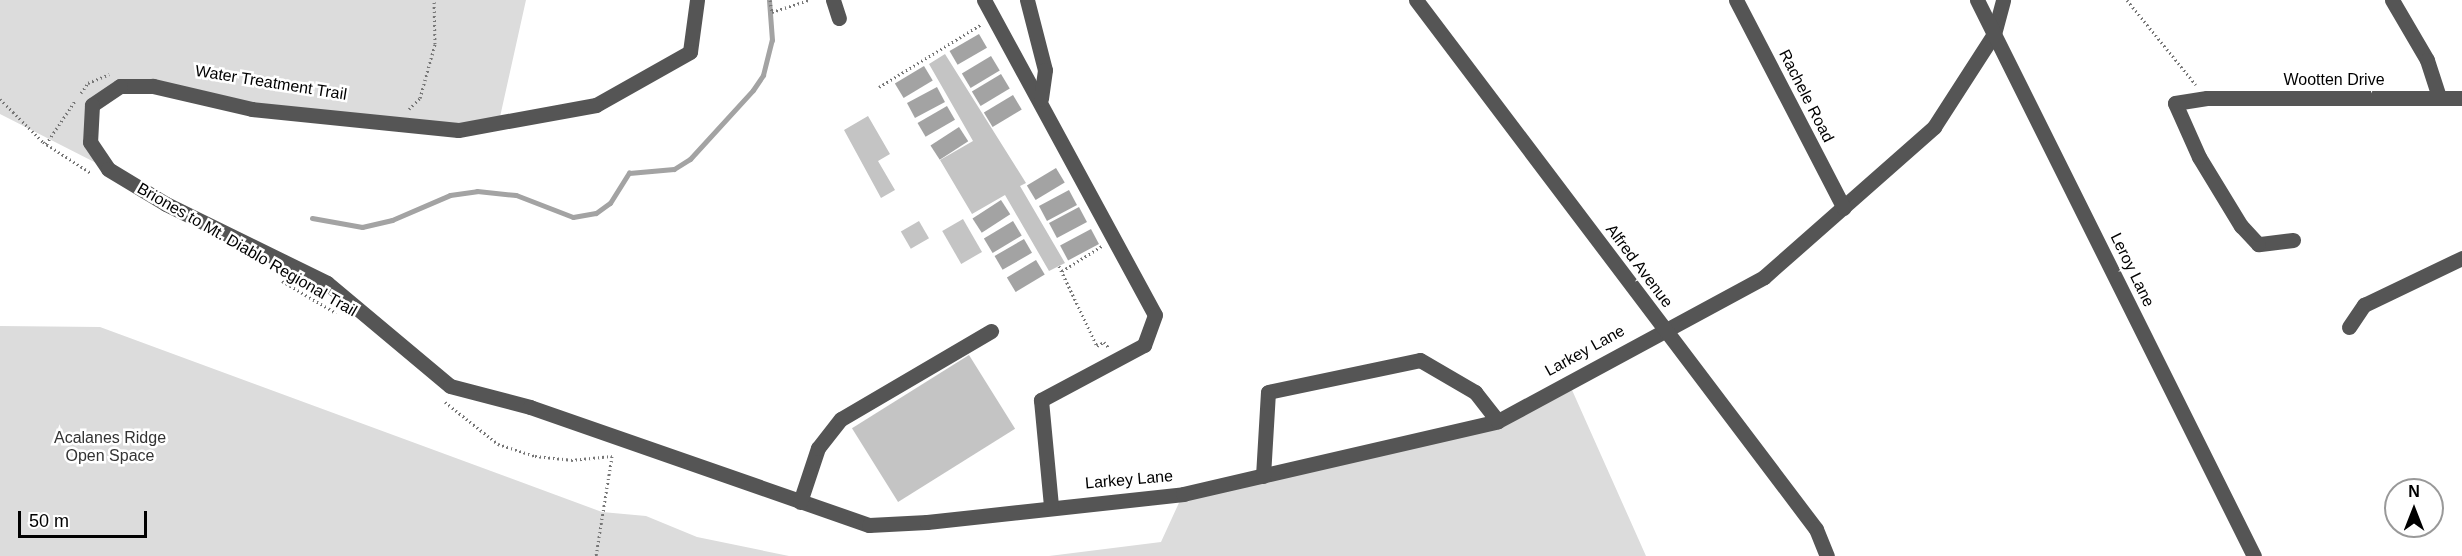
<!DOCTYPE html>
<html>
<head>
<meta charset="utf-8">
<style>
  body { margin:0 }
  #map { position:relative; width:2462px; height:556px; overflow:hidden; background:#fff; font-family:Helvetica,sans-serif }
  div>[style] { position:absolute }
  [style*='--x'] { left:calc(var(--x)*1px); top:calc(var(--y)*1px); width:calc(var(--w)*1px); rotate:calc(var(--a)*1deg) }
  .green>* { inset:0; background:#dcdcdc }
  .water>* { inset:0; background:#a3a3a3; transform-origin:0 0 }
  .stream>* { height:5px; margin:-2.5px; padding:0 2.5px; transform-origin:2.5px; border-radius:2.5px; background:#a3a3a3 }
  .building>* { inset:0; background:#c4c4c4; transform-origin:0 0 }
  .path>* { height:3px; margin-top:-1.5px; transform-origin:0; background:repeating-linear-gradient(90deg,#777 0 1.5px,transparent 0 4.5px) }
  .minor>* { height:15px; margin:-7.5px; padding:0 7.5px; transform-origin:7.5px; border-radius:7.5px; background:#555 }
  span { translate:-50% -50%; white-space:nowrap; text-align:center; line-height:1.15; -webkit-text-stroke:5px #fff; paint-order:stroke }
  .street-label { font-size:16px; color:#000 }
  .park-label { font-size:16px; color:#333 }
  .north { position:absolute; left:2384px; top:478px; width:60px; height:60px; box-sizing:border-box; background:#fff; border:2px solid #999; border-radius:50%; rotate:0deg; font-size:16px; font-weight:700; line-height:24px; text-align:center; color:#000 }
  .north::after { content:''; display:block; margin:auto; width:21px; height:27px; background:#000; clip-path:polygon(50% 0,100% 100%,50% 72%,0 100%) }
  .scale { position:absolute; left:18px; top:511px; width:129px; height:27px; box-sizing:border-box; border:3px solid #000; border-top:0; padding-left:8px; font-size:18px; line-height:21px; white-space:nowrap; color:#000; -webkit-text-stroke:4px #fff; paint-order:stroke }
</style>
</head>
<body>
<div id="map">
  <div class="green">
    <i style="clip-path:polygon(0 0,526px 0,498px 126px,458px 130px,120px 86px,92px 105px,90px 142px,108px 169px,0 114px)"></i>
    <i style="clip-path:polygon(0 326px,100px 327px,602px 512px,646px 516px,697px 537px,789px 556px,0 556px)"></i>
    <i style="clip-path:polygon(1568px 381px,1646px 556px,1049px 556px,1161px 542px,1183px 494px,1498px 421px)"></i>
  </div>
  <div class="water">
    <i style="left:979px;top:34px;width:16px;height:34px;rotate:60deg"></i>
    <i style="left:991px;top:56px;width:17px;height:34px;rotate:59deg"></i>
    <i style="left:924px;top:66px;width:17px;height:34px;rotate:59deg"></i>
    <i style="left:1001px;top:74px;width:17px;height:34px;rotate:59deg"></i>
    <i style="left:937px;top:87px;width:17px;height:34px;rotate:62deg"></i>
    <i style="left:1013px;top:95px;width:17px;height:34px;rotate:59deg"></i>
    <i style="left:947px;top:106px;width:16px;height:34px;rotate:60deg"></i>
    <i style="left:959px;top:127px;width:17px;height:34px;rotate:57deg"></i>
    <i style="left:1056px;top:168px;width:17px;height:34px;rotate:59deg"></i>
    <i style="left:1069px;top:190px;width:17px;height:34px;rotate:62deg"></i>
    <i style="left:1001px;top:200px;width:17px;height:34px;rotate:57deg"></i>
    <i style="left:1079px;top:207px;width:17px;height:34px;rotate:62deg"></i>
    <i style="left:1013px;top:221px;width:17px;height:34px;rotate:59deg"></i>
    <i style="left:1091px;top:229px;width:17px;height:35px;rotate:62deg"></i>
    <i style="left:1024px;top:239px;width:16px;height:34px;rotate:60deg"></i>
    <i style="left:1036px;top:260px;width:17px;height:34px;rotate:59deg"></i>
  </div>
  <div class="stream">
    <i style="--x:312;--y:218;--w:51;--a:10.2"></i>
    <i style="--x:362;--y:227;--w:31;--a:-13"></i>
    <i style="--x:392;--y:220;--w:63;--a:-23.3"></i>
    <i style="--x:450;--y:195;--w:27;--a:-8"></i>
    <i style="--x:477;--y:191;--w:39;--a:6"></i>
    <i style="--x:516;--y:195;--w:61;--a:21.1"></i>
    <i style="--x:573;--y:217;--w:23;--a:-10"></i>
    <i style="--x:596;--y:213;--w:17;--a:-36"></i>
    <i style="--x:610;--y:203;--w:36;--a:-58"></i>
    <i style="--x:629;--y:173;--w:45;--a:-5.1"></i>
    <i style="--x:674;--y:169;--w:19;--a:-32"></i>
    <i style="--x:690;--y:159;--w:93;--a:-47.6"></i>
    <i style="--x:753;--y:90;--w:18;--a:-56"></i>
    <i style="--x:763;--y:75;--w:36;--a:-76"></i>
    <i style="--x:772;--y:40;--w:40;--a:-94.3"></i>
  </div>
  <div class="building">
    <i style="clip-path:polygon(945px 54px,1026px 183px,1020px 186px,1065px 263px,1049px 271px,1005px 195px,972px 214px,940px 160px,973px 141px,929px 64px)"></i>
    <i style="clip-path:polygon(868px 116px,890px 154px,878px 161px,895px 190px,881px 198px,844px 130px)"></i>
    <i style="left:963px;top:219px;width:38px;height:24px;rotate:60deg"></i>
    <i style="left:919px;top:221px;width:20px;height:21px;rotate:60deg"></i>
    <i style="left:969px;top:355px;width:87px;height:138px;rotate:58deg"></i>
  </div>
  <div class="path">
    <i style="--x:770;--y:0;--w:12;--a:81"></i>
    <i style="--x:772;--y:12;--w:39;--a:-18"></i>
    <i style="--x:2127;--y:0;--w:109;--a:50.9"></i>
    <i style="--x:879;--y:87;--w:119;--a:-31.5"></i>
    <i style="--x:81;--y:93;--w:12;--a:-55"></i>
    <i style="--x:88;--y:83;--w:23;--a:-23"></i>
    <i style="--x:0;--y:99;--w:61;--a:45"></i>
    <i style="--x:43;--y:142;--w:57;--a:32.9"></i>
    <i style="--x:409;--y:109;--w:16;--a:-45"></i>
    <i style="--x:420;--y:98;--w:56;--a:-74.5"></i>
    <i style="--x:435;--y:44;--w:44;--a:-91.3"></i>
    <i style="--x:46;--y:144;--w:52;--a:-56"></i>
    <i style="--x:1059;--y:266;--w:89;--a:64.6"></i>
    <i style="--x:1097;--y:346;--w:8;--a:-30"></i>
    <i style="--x:1104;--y:342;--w:8;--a:50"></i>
    <i style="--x:1062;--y:271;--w:47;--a:-32"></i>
    <i style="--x:282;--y:281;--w:63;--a:30.7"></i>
    <i style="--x:445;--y:402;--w:68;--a:38.4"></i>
    <i style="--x:498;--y:444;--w:39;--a:18"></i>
    <i style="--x:535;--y:456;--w:36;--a:6"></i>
    <i style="--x:571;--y:460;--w:41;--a:-5.6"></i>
    <i style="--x:612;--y:456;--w:101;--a:99.1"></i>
  </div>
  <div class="minor">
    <i style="--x:697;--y:0;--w:52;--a:97.7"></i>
    <i style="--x:690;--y:52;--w:108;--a:150.6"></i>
    <i style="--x:596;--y:105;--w:140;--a:169.7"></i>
    <i style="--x:458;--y:130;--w:207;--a:-174.2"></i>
    <i style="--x:252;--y:109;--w:102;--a:-166.9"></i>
    <i style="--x:153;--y:86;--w:33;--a:180"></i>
    <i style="--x:120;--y:86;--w:34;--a:146"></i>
    <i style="--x:92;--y:105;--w:37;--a:93"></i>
    <i style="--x:90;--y:142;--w:32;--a:56"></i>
    <i style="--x:108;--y:169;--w:68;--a:31.1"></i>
    <i style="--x:166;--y:204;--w:179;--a:26.1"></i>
    <i style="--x:327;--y:283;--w:160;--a:39.9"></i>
    <i style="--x:450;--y:386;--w:83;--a:14.7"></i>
    <i style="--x:530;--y:407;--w:359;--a:19.2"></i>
    <i style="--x:869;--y:525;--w:58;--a:-3"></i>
    <i style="--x:927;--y:522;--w:258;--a:-6.2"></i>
    <i style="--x:1183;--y:494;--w:323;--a:-13"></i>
    <i style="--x:1498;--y:421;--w:302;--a:-28.4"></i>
    <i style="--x:1764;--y:277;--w:227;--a:-41.4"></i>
    <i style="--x:1934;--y:127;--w:111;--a:-57.2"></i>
    <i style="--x:1994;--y:34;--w:35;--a:-75"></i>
    <i style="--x:833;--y:0;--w:19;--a:72"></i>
    <i style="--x:984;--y:0;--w:358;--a:61.5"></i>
    <i style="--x:1155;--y:315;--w:32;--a:110"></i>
    <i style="--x:1144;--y:345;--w:117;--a:151.9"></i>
    <i style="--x:1041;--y:400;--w:105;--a:84.6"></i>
    <i style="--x:1027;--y:0;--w:72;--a:75.6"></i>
    <i style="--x:1045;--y:70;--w:29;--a:98"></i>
    <i style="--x:1416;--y:0;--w:663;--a:52.91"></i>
    <i style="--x:1816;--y:529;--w:29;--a:68"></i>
    <i style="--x:1736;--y:0;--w:234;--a:62.6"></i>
    <i style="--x:1977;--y:0;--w:621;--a:63.52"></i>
    <i style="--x:2392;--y:0;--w:69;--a:59.7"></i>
    <i style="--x:2427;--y:60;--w:40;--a:72"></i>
    <i style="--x:2293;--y:240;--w:35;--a:173"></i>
    <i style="--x:2258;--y:244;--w:25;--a:-133"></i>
    <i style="--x:2241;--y:226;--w:81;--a:-121.3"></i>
    <i style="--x:2199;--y:157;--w:59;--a:-114"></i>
    <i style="--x:2175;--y:103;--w:32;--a:-9"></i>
    <i style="--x:2207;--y:98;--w:255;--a:0"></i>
    <i style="--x:2349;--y:327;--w:27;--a:-56"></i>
    <i style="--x:2364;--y:305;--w:109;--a:-25.6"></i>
    <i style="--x:1263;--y:476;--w:84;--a:-86.6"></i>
    <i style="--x:1268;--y:392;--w:155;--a:-11.9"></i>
    <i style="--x:1420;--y:360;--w:64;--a:30.2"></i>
    <i style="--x:1475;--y:392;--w:37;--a:52"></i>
    <i style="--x:800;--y:502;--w:57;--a:-71.6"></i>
    <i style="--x:818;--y:448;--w:37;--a:-52"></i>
    <i style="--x:841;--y:419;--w:174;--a:-30.4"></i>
  </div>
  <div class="street-label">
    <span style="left:2334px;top:80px">Wootten Drive</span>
    <span style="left:271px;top:83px;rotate:9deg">Water Treatment Trail</span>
    <span style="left:1806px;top:96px;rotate:63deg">Rachele Road</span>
    <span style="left:247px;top:250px;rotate:30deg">Briones to Mt. Diablo Regional Trail</span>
    <span style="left:1639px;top:266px;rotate:53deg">Alfred Avenue</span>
    <span style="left:2132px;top:270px;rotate:64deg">Leroy Lane</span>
    <span style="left:1585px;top:351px;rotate:-29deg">Larkey Lane</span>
    <span style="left:1129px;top:480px;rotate:-5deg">Larkey Lane</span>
  </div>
  <div class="park-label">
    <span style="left:110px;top:447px">Acalanes Ridge<br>Open Space</span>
  </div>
  <div class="north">N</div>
  <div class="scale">50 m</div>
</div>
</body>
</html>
